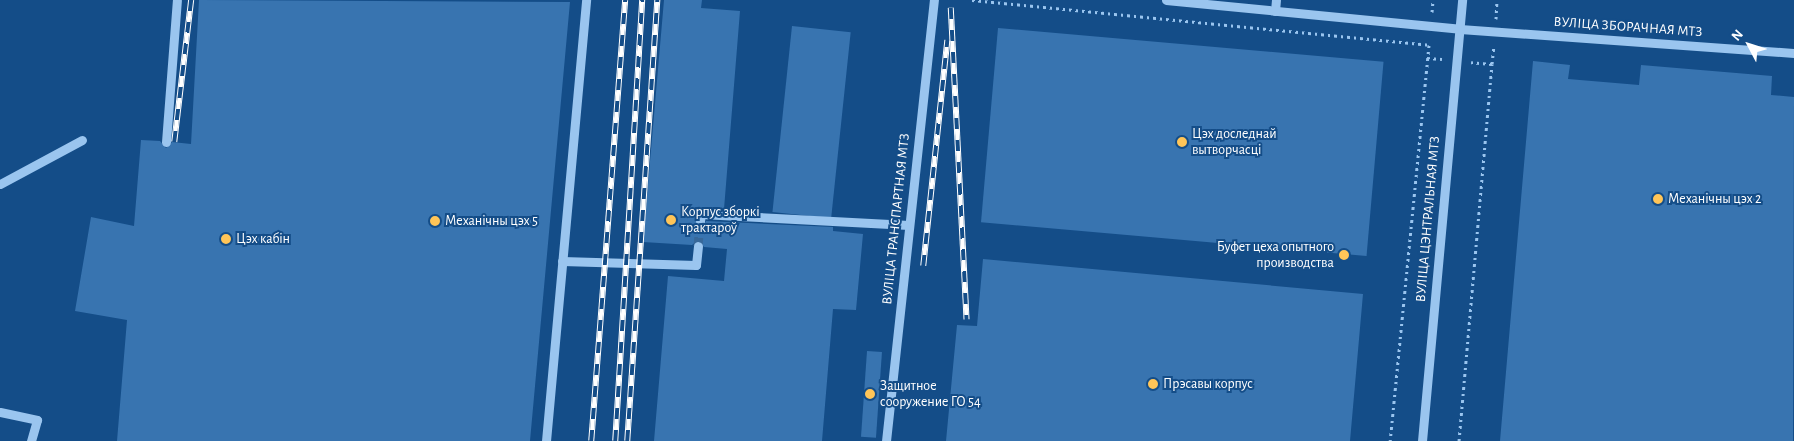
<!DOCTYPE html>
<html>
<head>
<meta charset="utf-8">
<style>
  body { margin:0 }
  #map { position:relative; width:1794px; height:441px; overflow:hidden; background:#144d88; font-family:"Alegreya Sans",sans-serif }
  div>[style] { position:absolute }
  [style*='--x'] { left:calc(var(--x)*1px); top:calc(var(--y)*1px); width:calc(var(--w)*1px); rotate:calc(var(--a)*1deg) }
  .building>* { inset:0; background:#3874b0; transform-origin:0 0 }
  .minor-tunnel>* { height:9px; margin-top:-4.5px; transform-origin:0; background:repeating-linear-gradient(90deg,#37689a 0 9px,transparent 0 13.5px) }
  .path>* { height:3px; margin-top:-1.5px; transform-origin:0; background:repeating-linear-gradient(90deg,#9ac5ef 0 2.5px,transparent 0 6.5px) }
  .minor>* { height:9px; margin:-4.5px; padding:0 4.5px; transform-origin:4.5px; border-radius:4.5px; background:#9ac5ef }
  .rail>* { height:5.5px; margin-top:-2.75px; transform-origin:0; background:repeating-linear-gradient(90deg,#144d88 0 11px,#fff 0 22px); box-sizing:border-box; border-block:1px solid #fff }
  .dots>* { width:14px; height:14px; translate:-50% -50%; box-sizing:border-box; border:2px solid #144d88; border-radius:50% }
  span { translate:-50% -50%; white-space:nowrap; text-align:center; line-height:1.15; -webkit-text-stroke:4px #144d88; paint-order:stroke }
  .street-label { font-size:14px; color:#fff }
  .poi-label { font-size:14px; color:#fff }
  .left { translate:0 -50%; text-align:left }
  .right { translate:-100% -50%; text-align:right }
  .north { position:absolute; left:1724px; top:20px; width:50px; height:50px; -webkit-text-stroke:4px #144d88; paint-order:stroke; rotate:310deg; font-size:14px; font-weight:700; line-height:20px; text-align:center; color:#fff }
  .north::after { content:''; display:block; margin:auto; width:18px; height:22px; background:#fff; clip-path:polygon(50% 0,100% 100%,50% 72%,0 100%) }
</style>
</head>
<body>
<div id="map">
  <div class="building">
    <i style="clip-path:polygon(199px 0,570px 2px,530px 441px,117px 441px,127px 320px,75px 311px,91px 217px,134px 226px,141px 140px,160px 141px,166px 148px,172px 142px,191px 144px)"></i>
    <i style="clip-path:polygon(664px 0,702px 0,701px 8px,740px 11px,724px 209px,698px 209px,696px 226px,703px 227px,706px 221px,833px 227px,833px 231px,863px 234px,856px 310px,833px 309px,822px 441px,654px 441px,668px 276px,724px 281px,727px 249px,704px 247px,698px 240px,692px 245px,643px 242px)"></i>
    <i style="left:792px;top:26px;width:59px;height:187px;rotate:6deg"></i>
    <i style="left:998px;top:28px;width:387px;height:195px;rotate:5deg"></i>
    <i style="clip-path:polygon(1533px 61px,1570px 65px,1568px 79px,1639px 85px,1641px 65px,1772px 76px,1771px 95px,1794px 97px,1793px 441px,1500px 441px)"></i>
    <i style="clip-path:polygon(983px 259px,1363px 294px,1350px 441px,946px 441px,957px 325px,977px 326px)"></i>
    <i style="left:867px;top:351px;width:15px;height:86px;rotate:4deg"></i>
  </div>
  <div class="minor-tunnel">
    <i style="--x:698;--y:246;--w:25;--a:-85"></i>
  </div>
  <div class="path">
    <i style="--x:972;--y:0;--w:459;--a:5.6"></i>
    <i style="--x:1429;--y:45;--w:398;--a:95.6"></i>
    <i style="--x:1432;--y:12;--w:12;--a:-85"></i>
    <i style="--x:1496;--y:19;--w:19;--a:-87"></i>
    <i style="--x:1427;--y:58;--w:15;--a:4"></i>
    <i style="--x:1492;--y:64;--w:19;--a:-84"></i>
    <i style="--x:1459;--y:441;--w:378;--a:-85"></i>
    <i style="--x:1492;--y:64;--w:21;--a:-175"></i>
  </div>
  <div class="minor">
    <i style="--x:1166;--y:0;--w:295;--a:5.6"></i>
    <i style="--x:1460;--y:29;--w:335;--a:4.1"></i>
    <i style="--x:1275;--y:11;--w:11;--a:-85"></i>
    <i style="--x:166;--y:142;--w:142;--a:-85.6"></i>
    <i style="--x:0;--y:184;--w:93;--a:-28.2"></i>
    <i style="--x:700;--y:221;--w:7;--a:-82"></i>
    <i style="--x:701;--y:214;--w:208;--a:3"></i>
    <i style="--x:562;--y:261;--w:134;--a:1.7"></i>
    <i style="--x:696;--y:265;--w:19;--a:-84"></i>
    <i style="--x:0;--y:412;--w:38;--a:12"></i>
    <i style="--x:37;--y:420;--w:22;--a:106"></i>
    <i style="--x:546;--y:441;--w:443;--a:-84.8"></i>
    <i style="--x:886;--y:441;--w:444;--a:-83.8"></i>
    <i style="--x:1422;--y:441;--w:443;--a:-84.8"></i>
  </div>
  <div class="rail">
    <i style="--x:951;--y:8;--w:312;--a:87.1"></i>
    <i style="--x:174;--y:142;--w:143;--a:-83.2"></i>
    <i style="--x:923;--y:266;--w:227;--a:-83.9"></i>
    <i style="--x:591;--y:441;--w:442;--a:-85.6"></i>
    <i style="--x:615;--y:441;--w:442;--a:-86.5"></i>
    <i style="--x:627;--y:441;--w:442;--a:-86.1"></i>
  </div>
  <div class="dots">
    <i style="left:1182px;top:142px;background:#ffc558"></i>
    <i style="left:1658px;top:199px;background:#ffc558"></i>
    <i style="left:671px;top:220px;background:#ffc558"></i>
    <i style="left:435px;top:221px;background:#ffc558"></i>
    <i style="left:226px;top:239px;background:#ffc558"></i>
    <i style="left:1344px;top:255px;background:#ffc558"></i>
    <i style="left:1153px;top:384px;background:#ffc558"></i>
    <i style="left:870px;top:394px;background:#ffc558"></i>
  </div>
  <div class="street-label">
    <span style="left:1628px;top:27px;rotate:4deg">ВУЛІЦА ЗБОРАЧНАЯ МТЗ</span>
    <span style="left:896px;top:219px;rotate:-84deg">ВУЛІЦА ТРАНСПАРТНАЯ МТЗ</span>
    <span style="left:1428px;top:219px;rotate:-85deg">ВУЛІЦА ЦЭНТРАЛЬНАЯ МТЗ</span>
  </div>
  <div class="poi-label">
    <span class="left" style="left:1192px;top:142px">Цэх доследнай<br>вытворчасці</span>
    <span class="left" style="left:1668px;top:199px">Механічны цэх 2</span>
    <span class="left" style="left:681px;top:220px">Корпус зборкі<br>трактароў</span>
    <span class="left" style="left:445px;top:221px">Механічны цэх 5</span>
    <span class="left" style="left:236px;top:239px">Цэх кабін</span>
    <span class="right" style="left:1334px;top:255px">Буфет цеха опытного<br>производства</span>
    <span class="left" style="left:1163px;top:384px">Прэсавы корпус</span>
    <span class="left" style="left:880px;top:394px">Защитное<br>сооружение ГО 54</span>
  </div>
  <div class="north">N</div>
</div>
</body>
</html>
